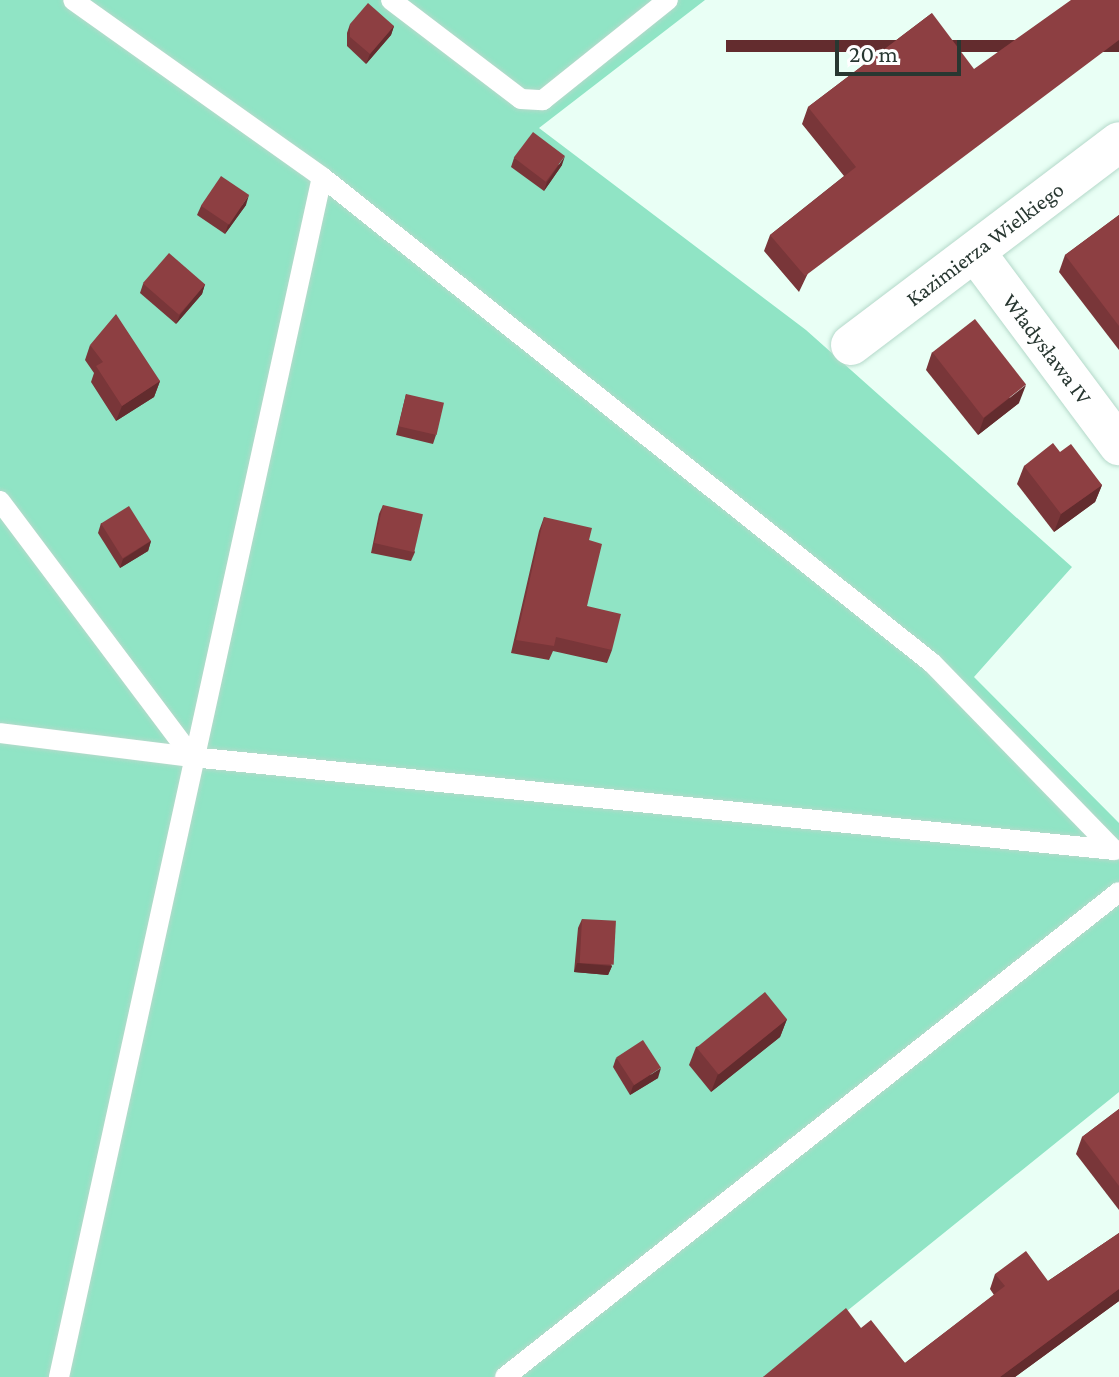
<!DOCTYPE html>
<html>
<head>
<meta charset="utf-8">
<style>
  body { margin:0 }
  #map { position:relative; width:1119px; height:1377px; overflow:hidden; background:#e9fff5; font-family:"Crimson Pro",serif }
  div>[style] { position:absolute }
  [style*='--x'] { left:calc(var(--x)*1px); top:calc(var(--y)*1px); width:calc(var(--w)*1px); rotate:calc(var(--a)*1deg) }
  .green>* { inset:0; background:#90e4c5 }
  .roads { filter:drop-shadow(0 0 2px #b5d9ca) drop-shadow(0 0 2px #b5d9ca) }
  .service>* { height:20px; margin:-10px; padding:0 10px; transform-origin:10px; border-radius:10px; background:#fff }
  .minor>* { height:40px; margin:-20px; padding:0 20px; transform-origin:20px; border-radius:20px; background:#fff }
  .wall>* { inset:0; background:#793639 }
  .shaded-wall>* { inset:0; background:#632c2e; transform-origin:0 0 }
  .building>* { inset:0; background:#8d3f42; transform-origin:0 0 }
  span { translate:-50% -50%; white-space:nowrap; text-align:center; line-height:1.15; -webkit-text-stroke:8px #fff; paint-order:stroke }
  .street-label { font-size:22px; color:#283731 }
  .scale { position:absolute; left:835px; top:40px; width:126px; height:36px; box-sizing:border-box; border:4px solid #283731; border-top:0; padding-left:10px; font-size:24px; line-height:28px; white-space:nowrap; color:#283731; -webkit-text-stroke:6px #fff; paint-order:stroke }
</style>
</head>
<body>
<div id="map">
  <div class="green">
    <i style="clip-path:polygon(0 0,705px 0,539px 128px,806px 330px,1072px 567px,974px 677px,1119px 823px,1119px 1092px,765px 1377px,0 1377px)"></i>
  </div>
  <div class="roads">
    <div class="service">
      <i style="--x:391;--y:0;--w:163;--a:37.3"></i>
      <i style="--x:521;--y:99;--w:22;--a:3"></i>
      <i style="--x:543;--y:100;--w:160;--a:-38.7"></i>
      <i style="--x:0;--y:501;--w:320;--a:53.1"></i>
      <i style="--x:192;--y:757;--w:193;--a:-172.9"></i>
      <i style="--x:192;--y:757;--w:927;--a:5.76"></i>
      <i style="--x:1114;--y:850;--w:261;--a:-134.2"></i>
      <i style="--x:932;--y:663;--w:780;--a:-141.45"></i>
      <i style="--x:59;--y:1377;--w:1228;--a:-77.64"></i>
      <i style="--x:322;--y:177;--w:305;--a:-144.6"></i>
      <i style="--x:505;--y:1377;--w:782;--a:-38.31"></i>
    </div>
    <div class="minor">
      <i style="--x:975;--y:252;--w:241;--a:53.3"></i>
      <i style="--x:851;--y:345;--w:336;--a:-37.1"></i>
    </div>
  </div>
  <div class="wall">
    <i style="clip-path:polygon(932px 13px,799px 292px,764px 251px,770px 235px,844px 176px,802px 124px,808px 107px)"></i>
    <i style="clip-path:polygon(350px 24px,394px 26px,391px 35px,366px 64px,347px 46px,347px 33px)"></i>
    <i style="clip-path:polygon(514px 158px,562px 165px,544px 191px,511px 167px)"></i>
    <i style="clip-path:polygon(246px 205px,225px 234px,197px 215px,201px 206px)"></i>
    <i style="clip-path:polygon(1119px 215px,1119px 350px,1059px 272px,1065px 255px)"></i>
    <i style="clip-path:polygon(143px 284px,205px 284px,202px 294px,176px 324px,140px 293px)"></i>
    <i style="clip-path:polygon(90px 345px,160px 381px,154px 397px,116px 421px,91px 382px,94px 373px,85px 360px)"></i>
    <i style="clip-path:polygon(932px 352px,1019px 403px,978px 435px,926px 370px)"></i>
    <i style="clip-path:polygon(406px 394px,436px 435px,433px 444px,396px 435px)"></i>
    <i style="clip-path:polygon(1060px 452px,1102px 485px,1095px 502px,1054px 532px,1017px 484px,1024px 466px)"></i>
    <i style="clip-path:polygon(383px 505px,415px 552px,411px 561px,371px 553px,379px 514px)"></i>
    <i style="clip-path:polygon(544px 517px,589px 540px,587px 606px,612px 650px,607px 663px,553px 651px,549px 660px,511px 653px,539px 531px)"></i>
    <i style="clip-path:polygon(101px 523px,151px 541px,148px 551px,120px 568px,98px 533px)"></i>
    <i style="clip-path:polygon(582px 919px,612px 966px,608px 975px,574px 972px,578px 928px)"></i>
    <i style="clip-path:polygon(787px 1019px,780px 1037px,711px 1092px,689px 1065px,696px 1047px)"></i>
    <i style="clip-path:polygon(616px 1058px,658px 1078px,630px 1095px,613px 1067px)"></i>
    <i style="clip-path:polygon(1119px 1109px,1119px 1210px,1076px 1154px,1082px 1137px)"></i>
    <i style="clip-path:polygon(1119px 1233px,1119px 1301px,1015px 1377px,763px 1377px,861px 1328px,905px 1363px,994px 1295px,990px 1289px,995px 1274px,1048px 1281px)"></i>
  </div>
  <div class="shaded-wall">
    <i style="clip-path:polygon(394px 26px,391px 35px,366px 64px,370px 54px)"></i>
    <i style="left:1119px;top:40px;width:12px;height:393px;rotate:90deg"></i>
    <i style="clip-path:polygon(565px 156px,562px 165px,544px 191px,547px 182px)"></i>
    <i style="clip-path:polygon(249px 195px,246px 205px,225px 234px,228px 225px)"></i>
    <i style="clip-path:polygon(205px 284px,202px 294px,176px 324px,180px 315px)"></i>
    <i style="clip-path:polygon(160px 381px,154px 397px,116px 421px,122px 406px)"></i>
    <i style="clip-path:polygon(1026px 385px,1019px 403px,978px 435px,984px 418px)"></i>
    <i style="clip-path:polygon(1102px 485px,1095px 502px,1054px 532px,1061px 514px)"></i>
    <i style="clip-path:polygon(151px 541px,148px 551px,120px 568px,123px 559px)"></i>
    <i style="clip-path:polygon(577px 963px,612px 966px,608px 975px,574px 972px)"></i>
    <i style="clip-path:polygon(787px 1019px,780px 1037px,711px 1092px,718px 1074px)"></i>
    <i style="clip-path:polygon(661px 1068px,658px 1078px,630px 1095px,633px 1086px)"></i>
    <i style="clip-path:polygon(1119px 1289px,1119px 1301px,1015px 1377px,1000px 1377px)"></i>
  </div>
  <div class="building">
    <i style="clip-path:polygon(1071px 0,1119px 0,1119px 40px,805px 276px,770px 235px,856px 167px,808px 107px,932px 13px,974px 69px)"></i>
    <i style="clip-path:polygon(368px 3px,394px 26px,370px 54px,350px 37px,350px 24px)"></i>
    <i style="left:533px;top:132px;width:40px;height:32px;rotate:37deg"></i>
    <i style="left:221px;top:176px;width:34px;height:36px;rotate:34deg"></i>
    <i style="clip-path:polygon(1119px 215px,1119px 326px,1065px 255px)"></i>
    <i style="left:169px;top:253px;width:48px;height:40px;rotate:41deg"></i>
    <i style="clip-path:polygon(116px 314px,160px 381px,122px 406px,96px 366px,103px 362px,90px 345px)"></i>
    <i style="left:975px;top:319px;width:83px;height:54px;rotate:52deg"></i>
    <i style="left:406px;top:394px;width:39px;height:33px;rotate:13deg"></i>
    <i style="clip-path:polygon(1053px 443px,1060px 452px,1071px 444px,1102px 485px,1061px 514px,1024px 466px)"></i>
    <i style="left:383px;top:505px;width:41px;height:39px;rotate:13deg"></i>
    <i style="left:129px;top:506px;width:41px;height:33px;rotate:58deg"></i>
    <i style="clip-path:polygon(544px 517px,592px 528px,589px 540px,602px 544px,587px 606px,621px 614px,612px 650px,556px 637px,554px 646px,516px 640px)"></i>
    <i style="left:582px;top:919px;width:34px;height:44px;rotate:3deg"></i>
    <i style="left:765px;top:992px;width:35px;height:88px;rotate:51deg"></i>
    <i style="left:643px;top:1040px;width:33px;height:32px;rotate:57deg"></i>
    <i style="clip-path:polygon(1119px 1109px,1119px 1186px,1082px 1137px)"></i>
    <i style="clip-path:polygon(1119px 1233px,1119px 1289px,1000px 1377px,763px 1377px,846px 1308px,861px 1328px,871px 1320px,905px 1363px,1005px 1286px,995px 1274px,1026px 1251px,1048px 1281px)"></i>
  </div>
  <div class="street-label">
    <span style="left:985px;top:244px;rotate:-37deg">Kazimierza Wielkiego</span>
    <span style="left:1047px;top:349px;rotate:53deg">Władysława IV</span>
  </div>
  <div class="scale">20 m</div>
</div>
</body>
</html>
